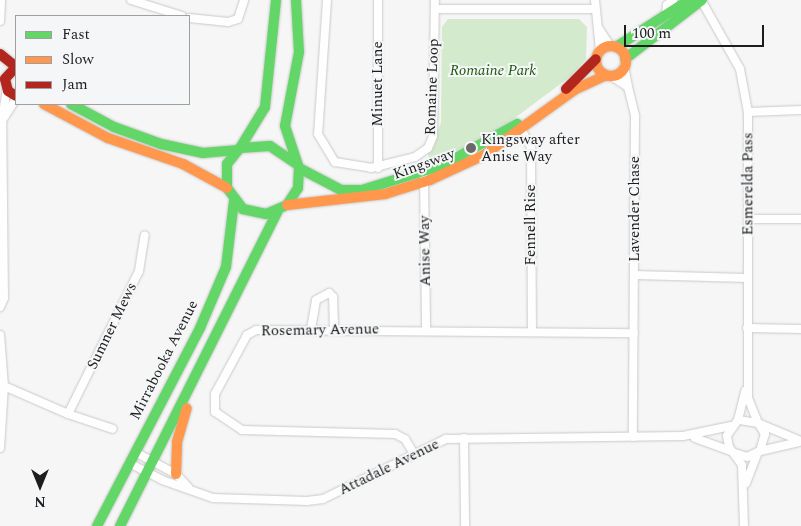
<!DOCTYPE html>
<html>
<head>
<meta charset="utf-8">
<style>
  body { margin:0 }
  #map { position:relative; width:801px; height:526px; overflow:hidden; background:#f6f6f6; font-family:Spectral,serif }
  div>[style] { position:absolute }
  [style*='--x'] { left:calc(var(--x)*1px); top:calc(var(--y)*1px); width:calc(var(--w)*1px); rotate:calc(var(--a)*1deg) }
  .green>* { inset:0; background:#d3eacd }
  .roads { filter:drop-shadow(0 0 1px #c9c9c9) drop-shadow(0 0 1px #c9c9c9) }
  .street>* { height:8px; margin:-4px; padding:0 4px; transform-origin:4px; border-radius:4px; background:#fefefe }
  .fast>* { height:10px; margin:-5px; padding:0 5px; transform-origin:5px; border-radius:5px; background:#63d668 }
  .slow>* { height:10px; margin:-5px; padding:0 5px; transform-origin:5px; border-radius:5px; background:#ff974d }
  .slow>.ring { margin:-5px; padding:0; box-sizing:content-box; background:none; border:10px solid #ff974d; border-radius:50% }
  .jam>* { height:10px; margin:-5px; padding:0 5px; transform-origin:5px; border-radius:5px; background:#b3261e }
  .dots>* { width:14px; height:14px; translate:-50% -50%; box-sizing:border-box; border:2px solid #f5f6f7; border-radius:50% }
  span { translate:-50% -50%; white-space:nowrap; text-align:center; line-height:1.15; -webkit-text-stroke:4px #f5f6f7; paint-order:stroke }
  .park-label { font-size:15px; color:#1d580c; font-style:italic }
  .street-label { font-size:15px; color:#1d1d1e }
  .poi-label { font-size:15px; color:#1d1d1e }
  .left { translate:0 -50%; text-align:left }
  .legend { position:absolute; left:15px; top:15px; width:175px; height:90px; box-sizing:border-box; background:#f5f6f7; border:1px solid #9f9fa0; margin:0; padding:6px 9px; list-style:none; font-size:15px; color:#1d1d1e }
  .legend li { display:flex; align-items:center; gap:10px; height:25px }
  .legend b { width:25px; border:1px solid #9f9fa0 }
  .north { position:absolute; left:15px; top:461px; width:50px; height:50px; -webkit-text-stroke:4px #f5f6f7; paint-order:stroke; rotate:180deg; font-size:14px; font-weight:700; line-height:20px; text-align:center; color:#1d1d1e }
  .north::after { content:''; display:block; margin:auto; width:18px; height:22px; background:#1d1d1e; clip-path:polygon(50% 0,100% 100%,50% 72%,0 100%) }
  .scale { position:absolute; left:624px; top:25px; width:140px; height:22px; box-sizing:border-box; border:2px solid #1d1d1e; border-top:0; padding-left:6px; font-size:15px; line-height:18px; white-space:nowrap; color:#1d1d1e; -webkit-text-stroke:4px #f5f6f7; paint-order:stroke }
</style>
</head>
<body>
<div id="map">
  <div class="green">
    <i style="clip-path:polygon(448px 19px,579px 19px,587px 27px,586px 59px,571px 76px,492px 135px,429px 163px,428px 153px,441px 123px,442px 27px)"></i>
  </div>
  <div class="roads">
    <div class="street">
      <i style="--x:131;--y:0;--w:53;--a:17.4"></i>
      <i style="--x:327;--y:0;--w:134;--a:93.8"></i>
      <i style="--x:318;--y:134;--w:33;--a:59"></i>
      <i style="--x:335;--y:162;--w:36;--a:9"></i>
      <i style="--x:371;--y:168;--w:45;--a:-14"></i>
      <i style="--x:415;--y:157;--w:16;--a:-35"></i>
      <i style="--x:428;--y:148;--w:13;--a:-67"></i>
      <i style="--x:433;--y:136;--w:136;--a:-89.2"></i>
      <i style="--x:378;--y:0;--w:168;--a:90"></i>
      <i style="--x:595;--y:0;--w:50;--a:84.3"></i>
      <i style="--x:701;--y:0;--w:79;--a:60.5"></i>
      <i style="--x:740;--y:69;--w:44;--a:79.5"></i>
      <i style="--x:748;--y:112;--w:286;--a:90"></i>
      <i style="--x:748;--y:398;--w:27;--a:68"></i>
      <i style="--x:435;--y:9;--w:158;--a:0"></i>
      <i style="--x:666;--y:16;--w:11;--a:-85"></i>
      <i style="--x:667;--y:5;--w:8;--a:-40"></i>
      <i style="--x:189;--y:18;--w:39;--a:6"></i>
      <i style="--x:228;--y:22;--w:10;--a:-17"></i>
      <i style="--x:238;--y:19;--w:20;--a:-72"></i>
      <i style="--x:0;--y:21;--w:21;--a:-87"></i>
      <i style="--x:599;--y:29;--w:20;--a:57"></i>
      <i style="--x:624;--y:66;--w:21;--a:79"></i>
      <i style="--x:611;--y:76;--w:20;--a:33"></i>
      <i style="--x:628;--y:87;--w:30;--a:76"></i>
      <i style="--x:635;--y:116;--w:321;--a:90.4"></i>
      <i style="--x:748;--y:112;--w:53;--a:-2.2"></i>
      <i style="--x:3;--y:119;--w:24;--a:-57"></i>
      <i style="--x:519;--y:125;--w:26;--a:62"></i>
      <i style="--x:531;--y:148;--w:182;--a:89.7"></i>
      <i style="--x:424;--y:178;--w:151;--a:89.2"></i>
      <i style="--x:748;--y:219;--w:53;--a:0"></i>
      <i style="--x:635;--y:275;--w:112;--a:1.5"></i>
      <i style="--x:0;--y:307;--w:10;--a:-66"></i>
      <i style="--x:4;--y:298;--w:178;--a:-90.6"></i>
      <i style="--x:2;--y:120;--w:32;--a:-81"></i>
      <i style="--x:747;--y:328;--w:54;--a:1.1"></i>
      <i style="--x:311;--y:329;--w:29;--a:-80"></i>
      <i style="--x:316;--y:300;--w:15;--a:-28"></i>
      <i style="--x:329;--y:293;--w:6;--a:45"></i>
      <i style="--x:333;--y:297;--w:32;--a:88"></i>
      <i style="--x:0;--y:335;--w:51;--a:85.5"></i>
      <i style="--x:4;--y:386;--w:62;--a:93.7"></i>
      <i style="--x:4;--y:386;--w:70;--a:23.6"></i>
      <i style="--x:68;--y:414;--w:160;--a:-63.6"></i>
      <i style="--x:139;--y:271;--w:36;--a:-81"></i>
      <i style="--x:68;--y:414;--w:47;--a:18.4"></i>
      <i style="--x:738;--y:420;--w:30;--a:-76"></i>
      <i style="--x:760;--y:424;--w:44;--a:22.5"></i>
      <i style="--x:464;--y:438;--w:88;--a:89.3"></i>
      <i style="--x:695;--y:438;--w:38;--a:20"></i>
      <i style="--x:760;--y:451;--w:40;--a:-13"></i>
      <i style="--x:135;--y:452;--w:47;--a:28.2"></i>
      <i style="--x:176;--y:474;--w:18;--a:47"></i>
      <i style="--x:735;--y:453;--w:13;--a:18"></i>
      <i style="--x:747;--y:457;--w:14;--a:-25"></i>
      <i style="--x:760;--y:451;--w:18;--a:-74"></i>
      <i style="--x:765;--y:434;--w:13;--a:-122"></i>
      <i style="--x:758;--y:423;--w:20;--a:-171"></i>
      <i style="--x:738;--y:420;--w:19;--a:125"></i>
      <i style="--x:727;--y:436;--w:11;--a:80"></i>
      <i style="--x:729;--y:447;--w:22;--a:54"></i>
      <i style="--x:742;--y:465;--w:61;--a:88.1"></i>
      <i style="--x:414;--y:454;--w:17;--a:-121"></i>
      <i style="--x:405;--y:439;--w:11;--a:-153"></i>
      <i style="--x:395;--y:434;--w:153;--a:-178.5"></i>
      <i style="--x:242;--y:430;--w:32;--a:-146"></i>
      <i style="--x:215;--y:412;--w:18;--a:-90"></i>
      <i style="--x:215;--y:394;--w:67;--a:-61.5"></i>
      <i style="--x:247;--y:335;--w:10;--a:-29"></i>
      <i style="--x:256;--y:330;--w:378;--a:0.5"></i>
      <i style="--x:129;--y:463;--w:37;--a:27"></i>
      <i style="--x:162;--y:480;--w:54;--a:19.4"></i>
      <i style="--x:213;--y:498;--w:94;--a:1.8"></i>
      <i style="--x:307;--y:501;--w:16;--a:-7"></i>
      <i style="--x:323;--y:499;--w:137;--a:-26"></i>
      <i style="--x:446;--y:439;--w:237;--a:-0.7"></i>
      <i style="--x:683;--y:436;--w:49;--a:-11.8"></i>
      <i style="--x:746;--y:483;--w:33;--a:-69"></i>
    </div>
    <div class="fast">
      <i style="--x:296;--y:0;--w:52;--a:86.7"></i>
      <i style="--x:299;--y:52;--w:75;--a:100.7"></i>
      <i style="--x:285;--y:126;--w:44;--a:71.6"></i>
      <i style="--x:299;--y:168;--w:20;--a:93"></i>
      <i style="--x:298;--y:188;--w:20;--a:123"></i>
      <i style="--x:287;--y:205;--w:23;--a:157"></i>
      <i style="--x:266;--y:214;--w:24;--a:-168"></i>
      <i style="--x:243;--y:209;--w:26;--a:-127"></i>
      <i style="--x:227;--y:188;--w:24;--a:-90"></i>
      <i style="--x:227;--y:164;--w:21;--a:-51"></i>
      <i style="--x:240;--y:148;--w:30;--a:-4"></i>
      <i style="--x:270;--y:146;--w:32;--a:34"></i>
      <i style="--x:616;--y:47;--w:87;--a:-32.8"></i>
      <i style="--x:625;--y:59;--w:97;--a:-37.5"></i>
      <i style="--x:71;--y:104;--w:49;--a:28.1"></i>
      <i style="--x:114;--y:127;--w:50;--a:19.9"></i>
      <i style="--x:161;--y:144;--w:43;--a:12.1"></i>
      <i style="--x:203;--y:153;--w:33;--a:-5"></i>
      <i style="--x:240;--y:148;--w:48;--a:-58.6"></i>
      <i style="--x:265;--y:107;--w:108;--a:-84.1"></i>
      <i style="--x:299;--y:168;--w:47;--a:27.6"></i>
      <i style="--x:341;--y:190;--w:21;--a:0"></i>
      <i style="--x:362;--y:190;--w:85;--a:-17.2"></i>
      <i style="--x:443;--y:165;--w:85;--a:-29"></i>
      <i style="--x:97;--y:526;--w:223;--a:-62.5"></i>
      <i style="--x:200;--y:328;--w:66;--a:-66.9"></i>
      <i style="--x:226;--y:267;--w:66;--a:-83.1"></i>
      <i style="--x:120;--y:526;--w:352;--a:-63.4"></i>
    </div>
    <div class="slow">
      <i class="ring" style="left:596px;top:46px;width:20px;height:20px"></i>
      <i style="--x:44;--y:104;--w:72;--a:28"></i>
      <i style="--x:108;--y:138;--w:79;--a:19.1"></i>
      <i style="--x:183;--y:164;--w:50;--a:28.6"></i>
      <i style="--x:287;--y:205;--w:99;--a:-6.4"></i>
      <i style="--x:385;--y:194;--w:47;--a:-17.3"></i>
      <i style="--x:430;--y:180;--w:60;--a:-24.8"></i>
      <i style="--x:484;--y:155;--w:111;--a:-35.8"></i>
      <i style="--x:574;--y:90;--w:35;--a:-25"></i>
      <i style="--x:176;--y:474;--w:32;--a:-88"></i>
      <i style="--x:177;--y:442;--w:35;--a:-74"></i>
    </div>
    <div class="jam">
      <i style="--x:0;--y:54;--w:21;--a:39"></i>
      <i style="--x:16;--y:67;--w:16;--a:133"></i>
      <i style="--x:5;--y:79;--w:12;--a:76"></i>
      <i style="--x:8;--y:91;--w:9;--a:32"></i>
      <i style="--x:566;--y:89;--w:42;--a:-45"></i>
    </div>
  </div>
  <div class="dots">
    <i style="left:471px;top:148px;background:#69696a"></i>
  </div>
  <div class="park-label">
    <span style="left:493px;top:71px">Romaine Park</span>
  </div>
  <div class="street-label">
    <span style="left:378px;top:84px;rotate:-90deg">Minuet Lane</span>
    <span style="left:432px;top:87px;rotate:-88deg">Romaine Loop</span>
    <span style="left:424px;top:164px;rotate:-20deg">Kingsway</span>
    <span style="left:748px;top:184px;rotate:-90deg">Esmerelda Pass</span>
    <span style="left:635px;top:209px;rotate:-90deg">Lavender Chase</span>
    <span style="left:531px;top:225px;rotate:-90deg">Fennell Rise</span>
    <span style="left:425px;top:251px;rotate:-91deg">Anise Way</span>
    <span style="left:112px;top:326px;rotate:-64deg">Sumner Mews</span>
    <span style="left:320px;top:330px;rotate:-1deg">Rosemary Avenue</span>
    <span style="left:164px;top:360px;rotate:-63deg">Mirrabooka Avenue</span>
    <span style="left:389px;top:467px;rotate:-26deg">Attadale Avenue</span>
  </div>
  <div class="poi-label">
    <span class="left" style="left:481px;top:148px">Kingsway after<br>Anise Way</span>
  </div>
  <ul class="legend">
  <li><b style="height:6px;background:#63d668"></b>Fast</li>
  <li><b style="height:6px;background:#ff974d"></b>Slow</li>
  <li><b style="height:6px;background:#b3261e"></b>Jam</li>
  </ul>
  <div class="north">N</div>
  <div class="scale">100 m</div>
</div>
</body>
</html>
